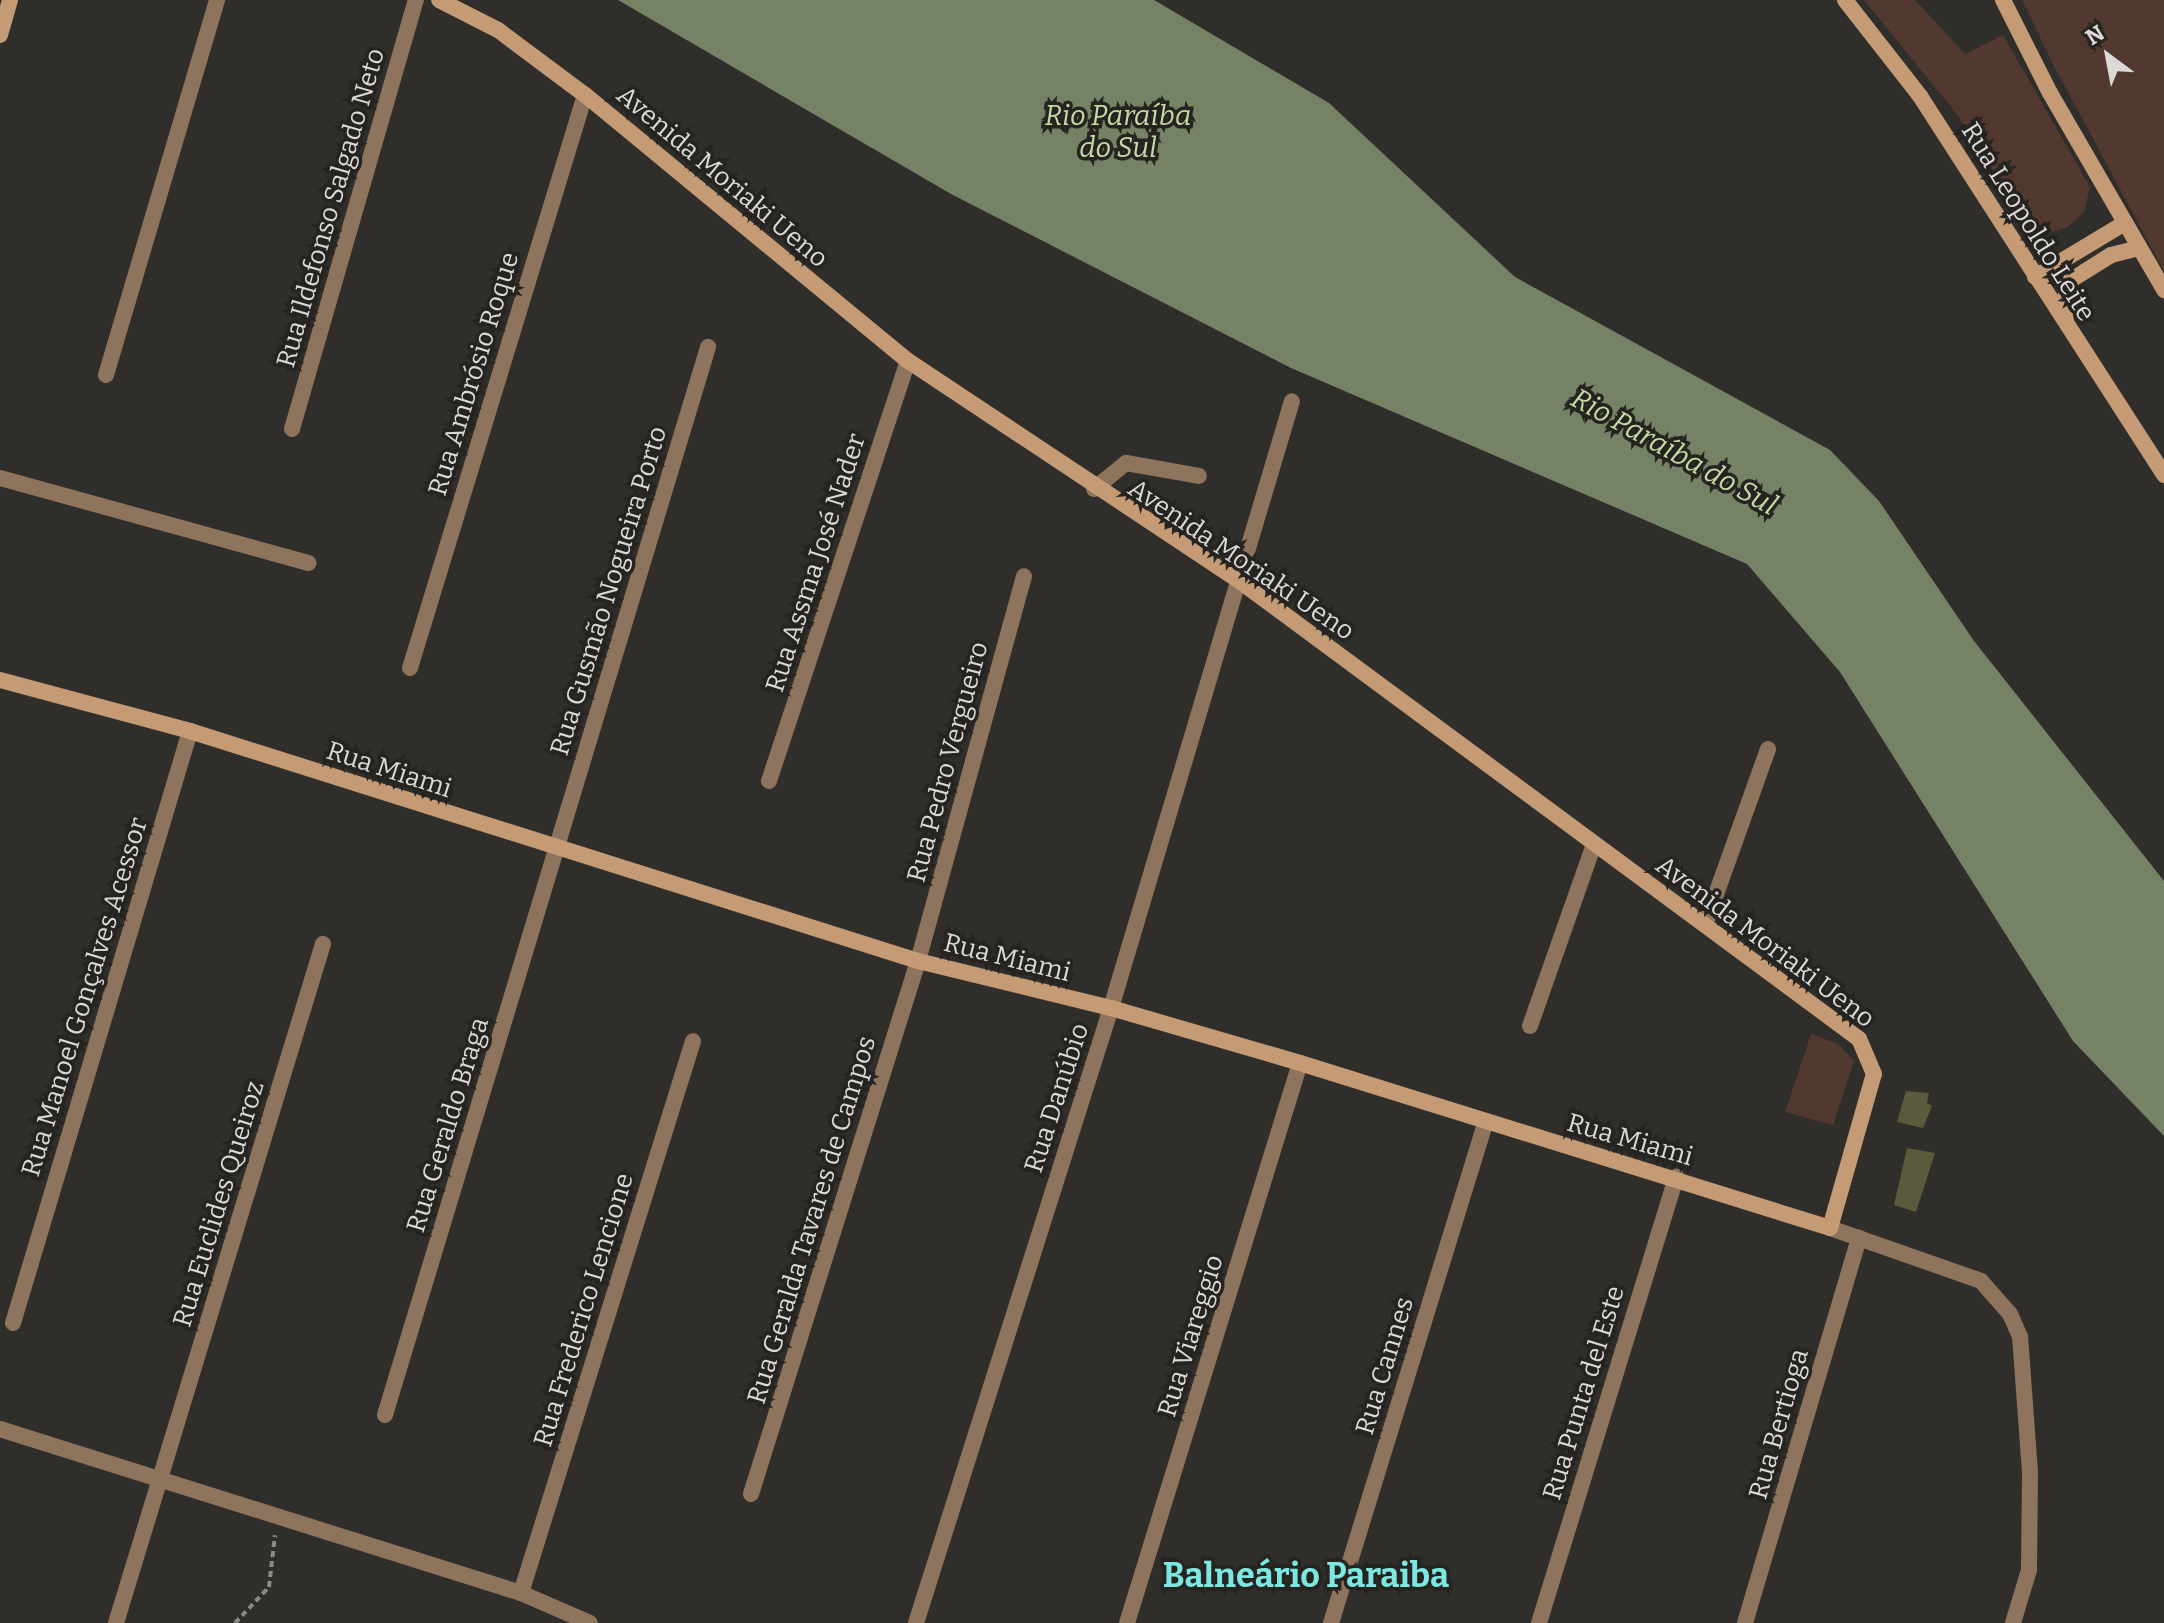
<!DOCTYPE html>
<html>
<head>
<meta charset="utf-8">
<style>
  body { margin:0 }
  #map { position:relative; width:2164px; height:1623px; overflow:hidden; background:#302e2a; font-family:Bitter,serif }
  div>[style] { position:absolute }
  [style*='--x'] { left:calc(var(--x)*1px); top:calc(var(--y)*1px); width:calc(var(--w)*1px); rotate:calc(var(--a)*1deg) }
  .green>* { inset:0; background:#523930 }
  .water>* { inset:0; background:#768265 }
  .building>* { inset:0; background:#5c5a3c }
  .path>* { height:4px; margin-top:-2px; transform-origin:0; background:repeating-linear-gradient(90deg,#8c8a87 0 6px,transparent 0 10px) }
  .street>* { height:16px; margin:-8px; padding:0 8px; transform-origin:8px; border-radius:8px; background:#8f745d }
  .secondary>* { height:16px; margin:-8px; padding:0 8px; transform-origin:8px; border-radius:8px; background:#c59b76 }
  span { translate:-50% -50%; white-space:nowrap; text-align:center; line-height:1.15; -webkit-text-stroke:7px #262420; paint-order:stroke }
  .street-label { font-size:26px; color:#dcdad8 }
  .water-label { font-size:28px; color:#c4d9a4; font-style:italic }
  .district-label { font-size:34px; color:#7de8e2; font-weight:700 }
  .north { position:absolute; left:2068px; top:16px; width:80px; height:80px; -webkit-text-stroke:6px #262420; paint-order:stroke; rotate:328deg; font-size:22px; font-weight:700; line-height:32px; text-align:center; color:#dcdad8 }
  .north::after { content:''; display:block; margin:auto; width:28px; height:36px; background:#dcdad8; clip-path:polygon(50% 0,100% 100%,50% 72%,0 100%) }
</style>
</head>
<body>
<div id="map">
  <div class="green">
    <i style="clip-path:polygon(1864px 0,1915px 0,1965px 54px,2003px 35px,2090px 187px,2084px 212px,2068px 227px,2049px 233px,2028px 225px,1956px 113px)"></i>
    <i style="clip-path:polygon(2022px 0,2164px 0,2164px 271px,2054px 66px)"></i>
    <i style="clip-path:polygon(1811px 1034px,1838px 1044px,1854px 1061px,1833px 1125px,1785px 1112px)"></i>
  </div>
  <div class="water">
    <i style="clip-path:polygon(618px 0,1154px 0,1329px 103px,1515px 277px,1830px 450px,1879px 501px,1974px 641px,2164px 881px,2164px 1136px,2073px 1041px,1840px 672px,1747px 564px,1291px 368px,951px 194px)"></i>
  </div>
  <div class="building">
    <i style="clip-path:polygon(1906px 1091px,1929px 1093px,1927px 1103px,1932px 1106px,1923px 1128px,1897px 1122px)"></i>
    <i style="clip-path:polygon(1907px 1148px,1935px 1153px,1916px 1212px,1894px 1205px)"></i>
  </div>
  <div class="path">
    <i style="--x:235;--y:1623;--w:50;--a:-46.6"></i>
    <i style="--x:269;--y:1587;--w:52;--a:-83.4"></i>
  </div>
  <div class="street">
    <i style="--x:106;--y:375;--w:391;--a:-73.5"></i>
    <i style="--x:292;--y:429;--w:447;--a:-73.9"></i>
    <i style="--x:0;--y:478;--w:320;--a:15.4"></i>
    <i style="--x:1094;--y:489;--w:41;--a:-39.1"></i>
    <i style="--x:1126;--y:463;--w:74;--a:10.1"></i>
    <i style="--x:410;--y:668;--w:599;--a:-73.02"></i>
    <i style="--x:769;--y:781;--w:442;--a:-71.7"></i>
    <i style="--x:1705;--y:925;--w:187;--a:-70.3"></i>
    <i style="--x:1530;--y:1026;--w:193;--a:-70.6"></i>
    <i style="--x:1830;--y:1228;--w:160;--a:19.3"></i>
    <i style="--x:1981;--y:1281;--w:44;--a:48.7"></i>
    <i style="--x:2010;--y:1314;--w:24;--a:66"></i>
    <i style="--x:2020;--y:1336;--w:136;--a:85.8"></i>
    <i style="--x:2030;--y:1472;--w:98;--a:90.6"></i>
    <i style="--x:2029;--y:1570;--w:55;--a:106.8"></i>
    <i style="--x:13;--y:1323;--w:618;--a:-73.35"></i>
    <i style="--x:385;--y:1415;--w:1116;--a:-73.17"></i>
    <i style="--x:0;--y:1429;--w:546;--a:17.47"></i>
    <i style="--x:521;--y:1593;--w:75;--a:23.5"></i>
    <i style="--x:751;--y:1494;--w:559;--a:-72.6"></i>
    <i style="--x:918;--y:961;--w:399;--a:-74.6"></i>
    <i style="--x:521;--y:1593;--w:578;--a:-72.69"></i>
    <i style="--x:116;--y:1623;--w:710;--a:-73.05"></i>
    <i style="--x:916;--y:1623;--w:645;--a:-72.41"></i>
    <i style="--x:1111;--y:1008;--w:633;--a:-73.4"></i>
    <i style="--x:1127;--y:1623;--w:586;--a:-72.83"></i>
    <i style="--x:1331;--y:1623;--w:522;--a:-72.85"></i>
    <i style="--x:1539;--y:1623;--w:467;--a:-72.9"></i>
    <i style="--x:1745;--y:1623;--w:402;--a:-73.5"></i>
  </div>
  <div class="secondary">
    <i style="--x:1845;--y:0;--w:122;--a:52"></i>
    <i style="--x:1920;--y:96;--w:451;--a:57.2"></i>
    <i style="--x:2003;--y:0;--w:104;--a:63.2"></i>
    <i style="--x:2050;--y:93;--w:228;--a:59.9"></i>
    <i style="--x:0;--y:35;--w:36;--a:-74"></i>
    <i style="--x:2035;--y:277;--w:105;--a:-31"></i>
    <i style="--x:2066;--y:321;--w:17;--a:-100"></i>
    <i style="--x:2063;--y:304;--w:25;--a:-72"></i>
    <i style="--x:2071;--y:280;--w:47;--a:-32"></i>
    <i style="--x:2111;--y:255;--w:29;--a:-14"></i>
    <i style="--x:0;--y:680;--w:197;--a:15"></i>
    <i style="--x:190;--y:731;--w:763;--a:17.53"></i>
    <i style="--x:918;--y:961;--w:199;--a:13.7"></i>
    <i style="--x:1111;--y:1008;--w:197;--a:16.2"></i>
    <i style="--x:1300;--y:1063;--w:555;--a:17.29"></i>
    <i style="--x:1830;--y:1228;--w:160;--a:-74.1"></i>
    <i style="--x:1874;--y:1074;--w:38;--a:-113"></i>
    <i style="--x:1859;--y:1039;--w:772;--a:-143.53"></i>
    <i style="--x:1238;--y:580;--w:396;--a:-146.4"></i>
    <i style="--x:908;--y:361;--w:418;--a:-140.5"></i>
    <i style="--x:585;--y:95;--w:109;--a:-143.2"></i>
    <i style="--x:498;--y:30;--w:66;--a:-153"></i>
  </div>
  <div class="street-label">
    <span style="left:722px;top:177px;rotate:40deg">Avenida Moriaki Ueno</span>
    <span style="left:331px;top:208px;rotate:-74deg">Rua Ildefonso Salgado Neto</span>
    <span style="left:2028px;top:222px;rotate:58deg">Rua Leopoldo Leite</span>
    <span style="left:474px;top:374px;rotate:-73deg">Rua Ambrósio Roque</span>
    <span style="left:1241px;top:560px;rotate:34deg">Avenida Moriaki Ueno</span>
    <span style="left:816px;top:563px;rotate:-72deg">Rua Assma José Nader</span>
    <span style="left:609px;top:591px;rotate:-73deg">Rua Gusmão Nogueira Porto</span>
    <span style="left:948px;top:762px;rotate:-75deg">Rua Pedro Vergueiro</span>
    <span style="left:389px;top:770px;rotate:18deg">Rua Miami</span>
    <span style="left:1765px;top:942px;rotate:37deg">Avenida Moriaki Ueno</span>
    <span style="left:1007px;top:958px;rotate:14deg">Rua Miami</span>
    <span style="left:85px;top:997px;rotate:-73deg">Rua Manoel Gonçalves Acessor</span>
    <span style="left:1057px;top:1098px;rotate:-72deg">Rua Danúbio</span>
    <span style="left:448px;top:1125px;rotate:-73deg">Rua Geraldo Braga</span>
    <span style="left:1630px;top:1140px;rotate:16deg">Rua Miami</span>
    <span style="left:219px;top:1204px;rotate:-73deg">Rua Euclides Queiroz</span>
    <span style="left:812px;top:1220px;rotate:-73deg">Rua Geralda Tavares de Campos</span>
    <span style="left:584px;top:1310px;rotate:-73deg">Rua Frederico Lencione</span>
    <span style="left:1191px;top:1336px;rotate:-73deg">Rua Viareggio</span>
    <span style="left:1385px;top:1366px;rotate:-73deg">Rua Cannes</span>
    <span style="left:1584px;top:1393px;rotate:-73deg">Rua Punta del Este</span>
    <span style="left:1779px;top:1424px;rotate:-74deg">Rua Bertioga</span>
  </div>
  <div class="water-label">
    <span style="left:1118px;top:132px">Rio Paraíba<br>do Sul</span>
    <span style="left:1674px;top:452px;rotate:29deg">Rio Paraíba do Sul</span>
  </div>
  <div class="district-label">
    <span style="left:1306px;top:1576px">Balneário Paraiba</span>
  </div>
  <div class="north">N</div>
</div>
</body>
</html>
